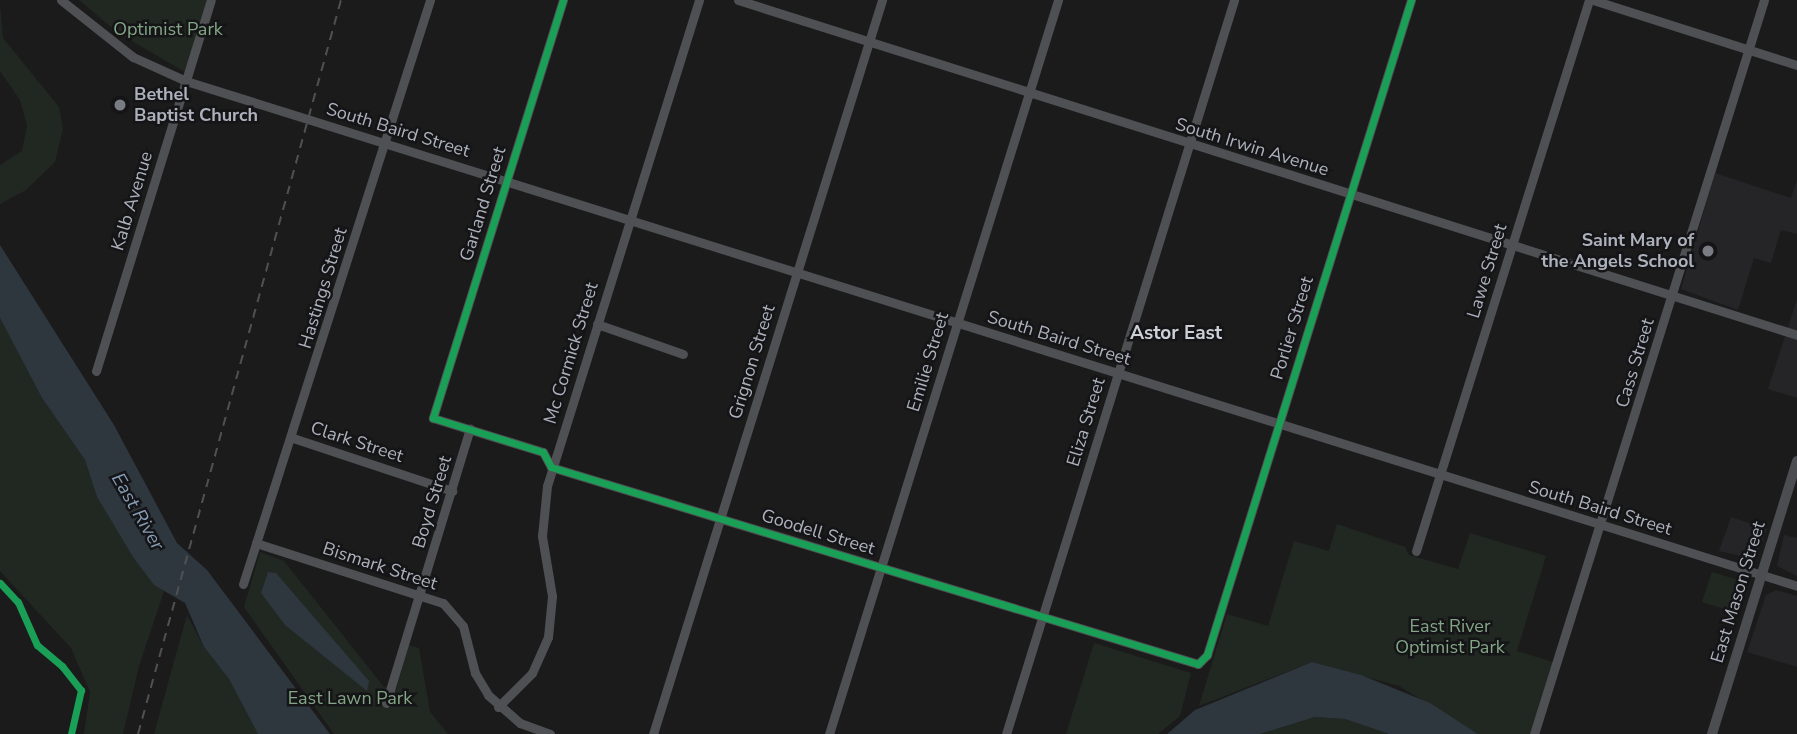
<!DOCTYPE html>
<html>
<head>
<meta charset="utf-8">
<style>
  body { margin:0 }
  #map { position:relative; width:1797px; height:734px; overflow:hidden; background:#1b1b1b; font-family:"Nunito Sans",sans-serif }
  div>[style] { position:absolute }
  [style*='--x'] { left:calc(var(--x)*1px); top:calc(var(--y)*1px); width:calc(var(--w)*1px); rotate:calc(var(--a)*1deg) }
  .built>* { inset:0; background:#252527 }
  .green>* { inset:0; background:#212822 }
  .water>* { inset:0; background:#2e363e }
  .minor>* { height:9px; margin:-4.5px; padding:0 4.5px; transform-origin:4.5px; border-radius:4.5px; background:#4f5054 }
  .major>* { height:10px; margin:-5px; padding:0 5px; transform-origin:5px; border-radius:5px; background:#4c4d50 }
  .rail>* { height:2px; margin-top:-1px; transform-origin:0; background:repeating-linear-gradient(90deg,#505053 0 9px,transparent 0 16px) }
  .cycleway>* { height:7px; margin:-3.5px; padding:0 3.5px; transform-origin:3.5px; border-radius:3.5px; background:#1a9f57 }
  .dots>* { width:19px; height:19px; translate:-50% -50%; box-sizing:border-box; border:4px solid #151517; border-radius:50% }
  span { translate:-50% -50%; white-space:nowrap; text-align:center; line-height:1.15; -webkit-text-stroke:5px #151517; paint-order:stroke }
  .park-label { font-size:18px; color:#84a687 }
  .poi-label { font-size:18px; color:#adb1bc; font-weight:700 }
  .left { translate:0 -50%; text-align:left }
  .right { translate:-100% -50%; text-align:right }
  .street-label { font-size:18px; color:#adb1bc }
  .neighbourhood-label { font-size:19px; color:#ced0d8; font-weight:700 }
  .water-label { font-size:19px; color:#859db6; font-style:italic }
</style>
</head>
<body>
<div id="map">
  <div class="built">
    <i style="clip-path:polygon(1715px 173px,1791px 198px,1797px 180px,1797px 234px,1781px 230px,1771px 263px,1754px 258px,1738px 310px,1681px 289px)"></i>
    <i style="clip-path:polygon(1797px 299px,1797px 398px,1768px 389px)"></i>
    <i style="clip-path:polygon(1731px 517px,1767px 529px,1755px 559px,1719px 551px)"></i>
    <i style="clip-path:polygon(1784px 535px,1797px 538px,1797px 576px,1777px 566px)"></i>
    <i style="clip-path:polygon(1776px 590px,1797px 596px,1797px 667px,1747px 652px,1766px 595px)"></i>
  </div>
  <div class="green">
    <i style="clip-path:polygon(79px 0,207px 0,185px 72px,118px 33px)"></i>
    <i style="clip-path:polygon(0 4px,3px 38px,59px 107px,63px 129px,55px 162px,26px 190px,0 204px,0 165px,22px 151px,27px 125px,20px 100px,0 71px)"></i>
    <i style="clip-path:polygon(0 318px,42px 398px,85px 460px,97px 497px,133px 557px,164px 591px,139px 666px,123px 734px,84px 734px,90px 692px,71px 648px,0 571px)"></i>
    <i style="clip-path:polygon(1337px 524px,1405px 547px,1409px 555px,1458px 569px,1470px 533px,1546px 556px,1517px 651px,1553px 662px,1531px 734px,1478px 734px,1399px 686px,1312px 662px,1199px 706px,1227px 614px,1268px 626px,1294px 541px,1329px 551px)"></i>
    <i style="clip-path:polygon(260px 552px,284px 561px,384px 687px,396px 690px,409px 645px,419px 648px,430px 712px,448px 734px,334px 734px,244px 607px)"></i>
    <i style="clip-path:polygon(1712px 572px,1742px 581px,1740px 614px,1702px 602px)"></i>
    <i style="clip-path:polygon(187px 615px,204px 647px,229px 679px,258px 734px,154px 734px)"></i>
    <i style="clip-path:polygon(1094px 643px,1191px 673px,1180px 716px,1158px 734px,1066px 734px)"></i>
    <i style="clip-path:polygon(1315px 717px,1345px 719px,1389px 734px,1260px 734px)"></i>
  </div>
  <div class="water">
    <i style="clip-path:polygon(0 245px,114px 425px,177px 543px,207px 570px,330px 734px,258px 734px,229px 679px,204px 647px,185px 603px,154px 585px,133px 557px,97px 497px,85px 460px,42px 398px,0 318px)"></i>
    <i style="clip-path:polygon(268px 572px,276px 573px,369px 681px,367px 691px,285px 625px,261px 593px)"></i>
    <i style="clip-path:polygon(1312px 662px,1361px 675px,1430px 703px,1478px 734px,1389px 734px,1345px 719px,1315px 717px,1260px 734px,1167px 734px,1195px 710px)"></i>
  </div>
  <div class="minor">
    <i style="--x:61;--y:0;--w:92;--a:38.4"></i>
    <i style="--x:133;--y:57;--w:58;--a:24.4"></i>
    <i style="--x:186;--y:81;--w:1688;--a:17.4"></i>
    <i style="--x:563;--y:0;--w:438;--a:107.3"></i>
    <i style="--x:433;--y:418;--w:115;--a:17.2"></i>
    <i style="--x:543;--y:452;--w:17;--a:62"></i>
    <i style="--x:551;--y:467;--w:676;--a:16.93"></i>
    <i style="--x:1198;--y:664;--w:13;--a:-45"></i>
    <i style="--x:1207;--y:655;--w:686;--a:-72.7"></i>
    <i style="--x:738;--y:0;--w:1111;--a:17.55"></i>
    <i style="--x:1593;--y:0;--w:214;--a:17.7"></i>
    <i style="--x:597;--y:324;--w:91;--a:19.2"></i>
    <i style="--x:96;--y:371;--w:388;--a:-72.8"></i>
    <i style="--x:293;--y:438;--w:168;--a:18.4"></i>
    <i style="--x:256;--y:543;--w:196;--a:17.8"></i>
    <i style="--x:443;--y:603;--w:30;--a:49"></i>
    <i style="--x:463;--y:626;--w:49;--a:75.7"></i>
    <i style="--x:475;--y:673;--w:26;--a:59"></i>
    <i style="--x:488;--y:695;--w:43;--a:41.2"></i>
    <i style="--x:520;--y:723;--w:32;--a:20"></i>
    <i style="--x:1416;--y:551;--w:578;--a:-72.57"></i>
    <i style="--x:243;--y:584;--w:613;--a:-72.24"></i>
    <i style="--x:386;--y:703;--w:287;--a:-73"></i>
    <i style="--x:498;--y:707;--w:48;--a:-45"></i>
    <i style="--x:532;--y:673;--w:39;--a:-66"></i>
    <i style="--x:548;--y:637;--w:41;--a:-84.4"></i>
    <i style="--x:552;--y:596;--w:61;--a:-99.5"></i>
    <i style="--x:542;--y:536;--w:50;--a:-84.3"></i>
    <i style="--x:547;--y:486;--w:509;--a:-72.63"></i>
    <i style="--x:653;--y:734;--w:769;--a:-72.67"></i>
    <i style="--x:829;--y:734;--w:769;--a:-72.67"></i>
    <i style="--x:1006;--y:734;--w:769;--a:-72.74"></i>
    <i style="--x:1534;--y:734;--w:769;--a:-72.6"></i>
  </div>
  <div class="major">
    <i style="--x:1712;--y:734;--w:286;--a:-72.7"></i>
  </div>
  <div class="rail">
    <i style="--x:138;--y:734;--w:762;--a:-74.54"></i>
  </div>
  <div class="cycleway">
    <i style="--x:563;--y:0;--w:438;--a:107.3"></i>
    <i style="--x:433;--y:418;--w:115;--a:17.2"></i>
    <i style="--x:543;--y:452;--w:17;--a:62"></i>
    <i style="--x:551;--y:467;--w:676;--a:16.93"></i>
    <i style="--x:1198;--y:664;--w:13;--a:-45"></i>
    <i style="--x:1207;--y:655;--w:686;--a:-72.7"></i>
    <i style="--x:0;--y:583;--w:26;--a:47"></i>
    <i style="--x:18;--y:602;--w:47;--a:66.2"></i>
    <i style="--x:37;--y:645;--w:33;--a:40"></i>
    <i style="--x:62;--y:666;--w:31;--a:52"></i>
    <i style="--x:81;--y:690;--w:45;--a:102.8"></i>
  </div>
  <div class="dots">
    <i style="left:120px;top:105px;background:#7a7c84"></i>
    <i style="left:1708px;top:251px;background:#7a7c84"></i>
  </div>
  <div class="park-label">
    <span style="left:168px;top:29px">Optimist Park</span>
    <span style="left:1450px;top:637px">East River<br>Optimist Park</span>
    <span style="left:350px;top:698px">East Lawn Park</span>
  </div>
  <div class="poi-label">
    <span class="left" style="left:134px;top:105px">Bethel<br>Baptist Church</span>
    <span class="right" style="left:1694px;top:251px">Saint Mary of<br>the Angels School</span>
  </div>
  <div class="street-label">
    <span style="left:398px;top:130px;rotate:17deg">South Baird Street</span>
    <span style="left:1252px;top:147px;rotate:17deg">South Irwin Avenue</span>
    <span style="left:132px;top:201px;rotate:-73deg">Kalb Avenue</span>
    <span style="left:483px;top:204px;rotate:-73deg">Garland Street</span>
    <span style="left:1487px;top:271px;rotate:-73deg">Lawe Street</span>
    <span style="left:323px;top:288px;rotate:-73deg">Hastings Street</span>
    <span style="left:1292px;top:328px;rotate:-73deg">Porlier Street</span>
    <span style="left:1059px;top:338px;rotate:17deg">South Baird Street</span>
    <span style="left:571px;top:353px;rotate:-73deg">Mc Cormick Street</span>
    <span style="left:752px;top:362px;rotate:-73deg">Grignon Street</span>
    <span style="left:928px;top:362px;rotate:-73deg">Emilie Street</span>
    <span style="left:1635px;top:363px;rotate:-73deg">Cass Street</span>
    <span style="left:1086px;top:422px;rotate:-73deg">Eliza Street</span>
    <span style="left:357px;top:442px;rotate:18deg">Clark Street</span>
    <span style="left:432px;top:502px;rotate:-73deg">Boyd Street</span>
    <span style="left:1600px;top:508px;rotate:17deg">South Baird Street</span>
    <span style="left:818px;top:532px;rotate:17deg">Goodell Street</span>
    <span style="left:380px;top:566px;rotate:18deg">Bismark Street</span>
    <span style="left:1738px;top:592px;rotate:-73deg">East Mason Street</span>
  </div>
  <div class="neighbourhood-label">
    <span style="left:1176px;top:334px">Astor East</span>
  </div>
  <div class="water-label">
    <span style="left:137px;top:512px;rotate:60deg">East River</span>
  </div>
</div>
</body>
</html>
